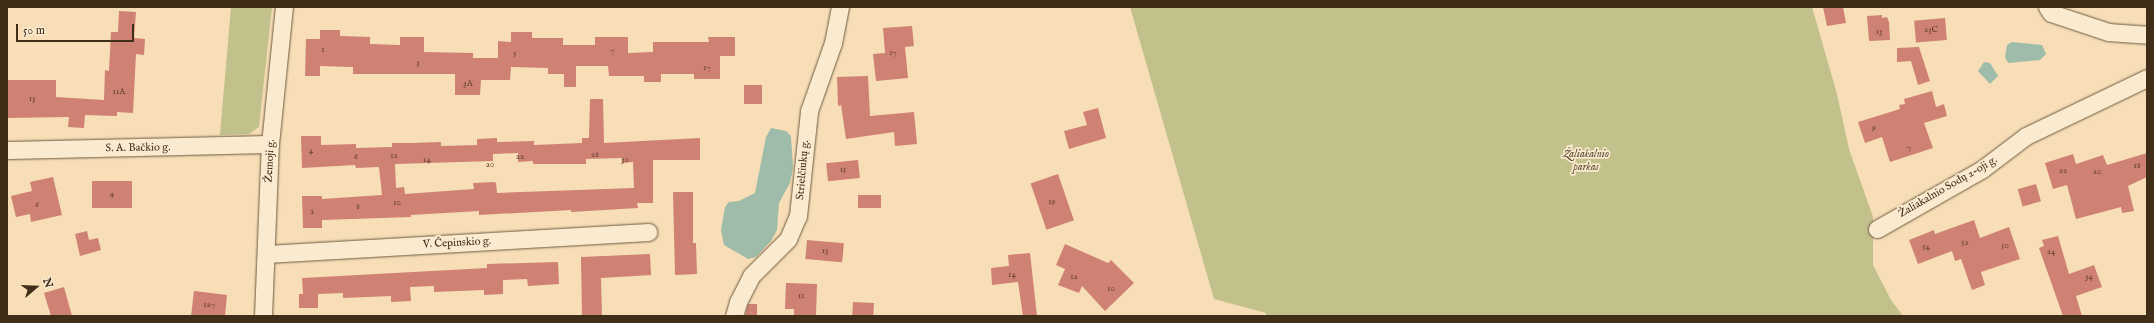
<!DOCTYPE html>
<html>
<head>
<meta charset="utf-8">
<style>
  body { margin:0 }
  #map { position:relative; width:2154px; height:323px; overflow:hidden; background:#f7deb6; font-family:"IM FELL English",serif }
  div>[style] { position:absolute }
  [style*='--x'] { left:calc(var(--x)*1px); top:calc(var(--y)*1px); width:calc(var(--w)*1px); rotate:calc(var(--a)*1deg) }
  .green>* { inset:0; background:#c2c08b }
  .water>* { inset:0; background:#9ebca9 }
  .building>* { inset:0; background:#cf8174; transform-origin:0 0 }
  .roads { filter:drop-shadow(0 0 1px #6e5a40) drop-shadow(0 0 1px #6e5a40) }
  .minor>* { height:17px; margin:-8.5px; padding:0 8.5px; transform-origin:8.5px; border-radius:8.5px; background:#faead0 }
  span { translate:-50% -50%; white-space:nowrap; text-align:center; line-height:1.15; -webkit-text-stroke:3.5px #faead0; paint-order:stroke }
  .number-label { font-size:9px; color:#644330 }
  .number-label span { -webkit-text-stroke-width:0 }
  .street-label { font-size:11px; color:#402e19 }
  .park-label { font-size:11px; color:#5a4b30; font-style:italic }
  .frame { position:absolute; inset:0; border:8px solid #402e19; pointer-events:none }
  .north { position:absolute; left:16px; top:267px; width:40px; height:40px; -webkit-text-stroke:3px #faead0; paint-order:stroke; rotate:71deg; font-size:11px; font-weight:700; line-height:16px; text-align:center; color:#402e19 }
  .north::after { content:''; display:block; margin:auto; width:14px; height:18px; background:#402e19; clip-path:polygon(50% 0,100% 100%,50% 72%,0 100%) }
  .scale { position:absolute; left:16px; top:24px; width:118px; height:18px; box-sizing:border-box; border:2px solid #402e19; border-top:0; padding-left:5px; font-size:12px; line-height:14px; white-space:nowrap; color:#402e19; -webkit-text-stroke:3px #faead0; paint-order:stroke }
</style>
</head>
<body>
<div id="map">
  <div class="green">
    <i style="clip-path:polygon(231px 7px,272px 7px,259px 127px,249px 134px,220px 135px)"></i>
    <i style="clip-path:polygon(1130px 7px,1812px 7px,1837px 94px,1849px 149px,1873px 217px,1873px 265px,1891px 300px,1903px 316px,1266px 316px,1266px 313px,1214px 299px)"></i>
  </div>
  <div class="water">
    <i style="clip-path:polygon(2012px 42px,2042px 45px,2046px 54px,2040px 60px,2008px 63px,2005px 57px,2007px 45px)"></i>
    <i style="clip-path:polygon(1984px 62px,1990px 63px,1998px 76px,1990px 84px,1978px 71px)"></i>
    <i style="clip-path:polygon(771px 128px,786px 131px,791px 136px,793px 168px,790px 183px,779px 203px,777px 230px,771px 241px,756px 257px,748px 259px,724px 245px,721px 230px,725px 207px,729px 202px,739px 201px,755px 193px,766px 137px)"></i>
  </div>
  <div class="building">
    <i style="clip-path:polygon(1823px 7px,1843px 7px,1846px 23px,1827px 26px)"></i>
    <i style="clip-path:polygon(119px 11px,136px 12px,134px 38px,145px 39px,144px 55px,136px 54px,133px 113px,117px 112px,117px 116px,85px 115px,84px 128px,68px 127px,69px 117px,8px 118px,7px 80px,56px 80px,56px 97px,104px 100px,105px 70px,109px 71px,111px 32px,118px 32px)"></i>
    <i style="clip-path:polygon(1882px 15px,1882px 18px,1887px 17px,1889px 22px,1890px 40px,1869px 41px,1867px 16px)"></i>
    <i style="left:1945px;top:18px;width:22px;height:31px;rotate:85deg"></i>
    <i style="clip-path:polygon(912px 26px,914px 46px,905px 47px,908px 78px,876px 81px,873px 54px,885px 53px,883px 28px)"></i>
    <i style="clip-path:polygon(320px 30px,340px 30px,340px 36px,370px 37px,370px 44px,400px 45px,400px 37px,424px 37px,424px 52px,473px 53px,473px 58px,498px 58px,498px 41px,511px 42px,511px 32px,532px 32px,532px 38px,563px 38px,563px 45px,595px 45px,595px 37px,628px 37px,628px 53px,653px 52px,653px 42px,709px 42px,708px 37px,735px 37px,735px 56px,720px 56px,720px 79px,694px 79px,694px 74px,661px 74px,661px 82px,644px 82px,644px 76px,609px 76px,608px 66px,576px 66px,576px 87px,564px 87px,564px 74px,548px 74px,548px 68px,511px 67px,510px 80px,481px 80px,480px 95px,455px 95px,455px 74px,353px 74px,353px 67px,320px 66px,320px 76px,305px 76px,306px 39px,320px 39px)"></i>
    <i style="clip-path:polygon(1919px 47px,1930px 81px,1918px 85px,1911px 61px,1897px 62px,1897px 48px)"></i>
    <i style="clip-path:polygon(868px 76px,870px 116px,914px 112px,917px 144px,895px 146px,894px 132px,846px 139px,841px 105px,838px 106px,837px 77px)"></i>
    <i style="left:744px;top:85px;width:18px;height:19px"></i>
    <i style="clip-path:polygon(1932px 91px,1936px 107px,1944px 104px,1947px 116px,1924px 123px,1933px 148px,1890px 162px,1882px 137px,1865px 143px,1858px 122px,1900px 109px,1899px 105px,1905px 104px,1904px 99px)"></i>
    <i style="clip-path:polygon(evenodd,590px 99px,603px 99px,604px 143px,700px 138px,700px 160px,653px 160px,653px 203px,637px 203px,638px 208px,571px 212px,571px 210px,479px 215px,479px 211px,411px 215px,411px 217px,322px 220px,322px 228px,303px 228px,302px 196px,322px 196px,322px 199px,382px 195px,379px 167px,356px 168px,355px 165px,302px 168px,301px 136px,321px 136px,321px 145px,356px 144px,356px 148px,392px 147px,392px 143px,410px 143px,441px 142px,441px 146px,477px 145px,477px 139px,497px 138px,497px 142px,534px 141px,534px 145px,582px 143px,582px 138px,589px 138px,590px 99px,518px 153px,518px 162px,533px 161px,533px 164px,586px 164px,586px 159px,622px 158px,622px 163px,633px 162px,634px 188px,497px 193px,496px 183px,494px 182px,473px 183px,474px 189px,405px 194px,404px 187px,396px 188px,395px 164px,493px 161px,493px 154px,518px 153px)"></i>
    <i style="clip-path:polygon(1098px 108px,1106px 138px,1069px 149px,1064px 131px,1087px 125px,1083px 112px)"></i>
    <i style="clip-path:polygon(2147px 153px,2147px 177px,2128px 186px,2134px 211px,2122px 213px,2121px 207px,2076px 219px,2067px 185px,2053px 189px,2045px 163px,2073px 154px,2076px 164px,2103px 155px,2107px 165px)"></i>
    <i style="left:858px;top:160px;width:18px;height:32px;rotate:84deg"></i>
    <i style="left:1058px;top:174px;width:49px;height:29px;rotate:71deg"></i>
    <i style="clip-path:polygon(53px 177px,62px 215px,31px 222px,30px 214px,16px 217px,11px 196px,32px 191px,30px 182px)"></i>
    <i style="left:92px;top:181px;width:40px;height:27px"></i>
    <i style="left:2036px;top:184px;width:18px;height:19px;rotate:74deg"></i>
    <i style="clip-path:polygon(673px 192px,693px 192px,693px 243px,696px 243px,697px 274px,675px 275px)"></i>
    <i style="left:858px;top:195px;width:23px;height:13px"></i>
    <i style="clip-path:polygon(1974px 220px,1980px 238px,2009px 227px,2020px 259px,1981px 272px,1985px 285px,1972px 290px,1961px 259px,1955px 261px,1952px 251px,1918px 264px,1909px 240px,1934px 230px,1935px 234px)"></i>
    <i style="clip-path:polygon(87px 231px,89px 240px,98px 238px,101px 250px,80px 256px,75px 234px)"></i>
    <i style="clip-path:polygon(2058px 236px,2069px 274px,2094px 265px,2102px 287px,2076px 296px,2082px 316px,2063px 316px,2039px 248px,2044px 246px,2042px 240px)"></i>
    <i style="left:807px;top:240px;width:37px;height:19px;rotate:5deg"></i>
    <i style="clip-path:polygon(1065px 244px,1108px 263px,1111px 260px,1134px 283px,1105px 311px,1082px 286px,1079px 293px,1058px 285px,1065px 269px,1056px 265px)"></i>
    <i style="clip-path:polygon(1030px 253px,1037px 316px,1023px 316px,1018px 282px,992px 285px,991px 268px,1009px 266px,1008px 255px)"></i>
    <i style="clip-path:polygon(650px 254px,651px 275px,601px 278px,602px 316px,582px 316px,581px 257px)"></i>
    <i style="clip-path:polygon(558px 262px,559px 284px,528px 286px,527px 279px,503px 280px,503px 294px,484px 295px,484px 290px,434px 292px,434px 286px,410px 287px,411px 301px,391px 302px,391px 296px,343px 298px,343px 293px,318px 294px,318px 308px,299px 308px,299px 294px,303px 294px,302px 278px,487px 268px,487px 264px)"></i>
    <i style="clip-path:polygon(786px 283px,817px 284px,816px 316px,794px 316px,794px 309px,785px 309px)"></i>
    <i style="clip-path:polygon(64px 287px,72px 316px,51px 316px,44px 293px)"></i>
    <i style="clip-path:polygon(194px 291px,227px 295px,225px 316px,191px 316px)"></i>
    <i style="left:853px;top:302px;width:21px;height:14px;rotate:3deg"></i>
    <i style="clip-path:polygon(748px 304px,757px 304px,757px 316px,745px 316px)"></i>
  </div>
  <div class="roads">
    <div class="minor">
      <i style="--x:2047;--y:7;--w:7;--a:56"></i>
      <i style="--x:2051;--y:13;--w:60;--a:18.4"></i>
      <i style="--x:2108;--y:32;--w:39;--a:4"></i>
      <i style="--x:7;--y:150;--w:263;--a:-1.3"></i>
      <i style="--x:1877;--y:229;--w:120;--a:-29.6"></i>
      <i style="--x:1981;--y:170;--w:56;--a:-37.1"></i>
      <i style="--x:2026;--y:136;--w:134;--a:-25.6"></i>
      <i style="--x:266;--y:254;--w:383;--a:-3.3"></i>
      <i style="--x:263;--y:316;--w:172;--a:-87.7"></i>
      <i style="--x:270;--y:144;--w:138;--a:-84.2"></i>
      <i style="--x:734;--y:316;--w:15;--a:-74"></i>
      <i style="--x:738;--y:302;--w:29;--a:-63"></i>
      <i style="--x:751;--y:276;--w:52;--a:-45"></i>
      <i style="--x:788;--y:239;--w:25;--a:-67"></i>
      <i style="--x:798;--y:216;--w:106;--a:-84"></i>
      <i style="--x:809;--y:111;--w:72;--a:-70.6"></i>
      <i style="--x:833;--y:43;--w:37;--a:-79"></i>
    </div>
  </div>
  <div class="number-label">
    <span style="left:1931px;top:30px">23C</span>
    <span style="left:1879px;top:32px">13</span>
    <span style="left:323px;top:50px">1</span>
    <span style="left:612px;top:51px">7</span>
    <span style="left:893px;top:53px">17</span>
    <span style="left:515px;top:54px">5</span>
    <span style="left:418px;top:63px">3</span>
    <span style="left:707px;top:68px">17</span>
    <span style="left:468px;top:84px">3A</span>
    <span style="left:119px;top:92px">11A</span>
    <span style="left:32px;top:99px">13</span>
    <span style="left:1874px;top:128px">9</span>
    <span style="left:1909px;top:148px">7</span>
    <span style="left:311px;top:151px">4</span>
    <span style="left:595px;top:155px">28</span>
    <span style="left:394px;top:156px">12</span>
    <span style="left:356px;top:157px">6</span>
    <span style="left:520px;top:157px">22</span>
    <span style="left:427px;top:160px">14</span>
    <span style="left:625px;top:160px">30</span>
    <span style="left:490px;top:165px">20</span>
    <span style="left:2137px;top:166px">18</span>
    <span style="left:843px;top:170px">15</span>
    <span style="left:2063px;top:171px">22</span>
    <span style="left:2097px;top:172px">20</span>
    <span style="left:112px;top:194px">4</span>
    <span style="left:1052px;top:202px">19</span>
    <span style="left:397px;top:203px">10</span>
    <span style="left:37px;top:205px">6</span>
    <span style="left:358px;top:207px">8</span>
    <span style="left:312px;top:212px">2</span>
    <span style="left:1965px;top:243px">52</span>
    <span style="left:2005px;top:246px">50</span>
    <span style="left:1926px;top:247px">54</span>
    <span style="left:825px;top:251px">13</span>
    <span style="left:2051px;top:252px">24</span>
    <span style="left:1012px;top:275px">14</span>
    <span style="left:1074px;top:277px">12</span>
    <span style="left:2089px;top:277px">34</span>
    <span style="left:1111px;top:289px">10</span>
    <span style="left:801px;top:296px">11</span>
    <span style="left:209px;top:305px">127</span>
  </div>
  <div class="street-label">
    <span style="left:138px;top:148px;rotate:-1deg">S. A. Bačkio g.</span>
    <span style="left:270px;top:161px;rotate:-87deg">Žemoji g.</span>
    <span style="left:803px;top:170px;rotate:-85deg">Strielčiukų g.</span>
    <span style="left:1948px;top:187px;rotate:-30deg">Žaliakalnio Sodų 2-oji g.</span>
    <span style="left:457px;top:243px;rotate:-3deg">V. Čepinskio g.</span>
  </div>
  <div class="park-label">
    <span style="left:1586px;top:161px">Žaliakalnio<br>parkas</span>
  </div>
  <div class="frame"></div>
  <div class="north">N</div>
  <div class="scale">50 m</div>
</div>
</body>
</html>
